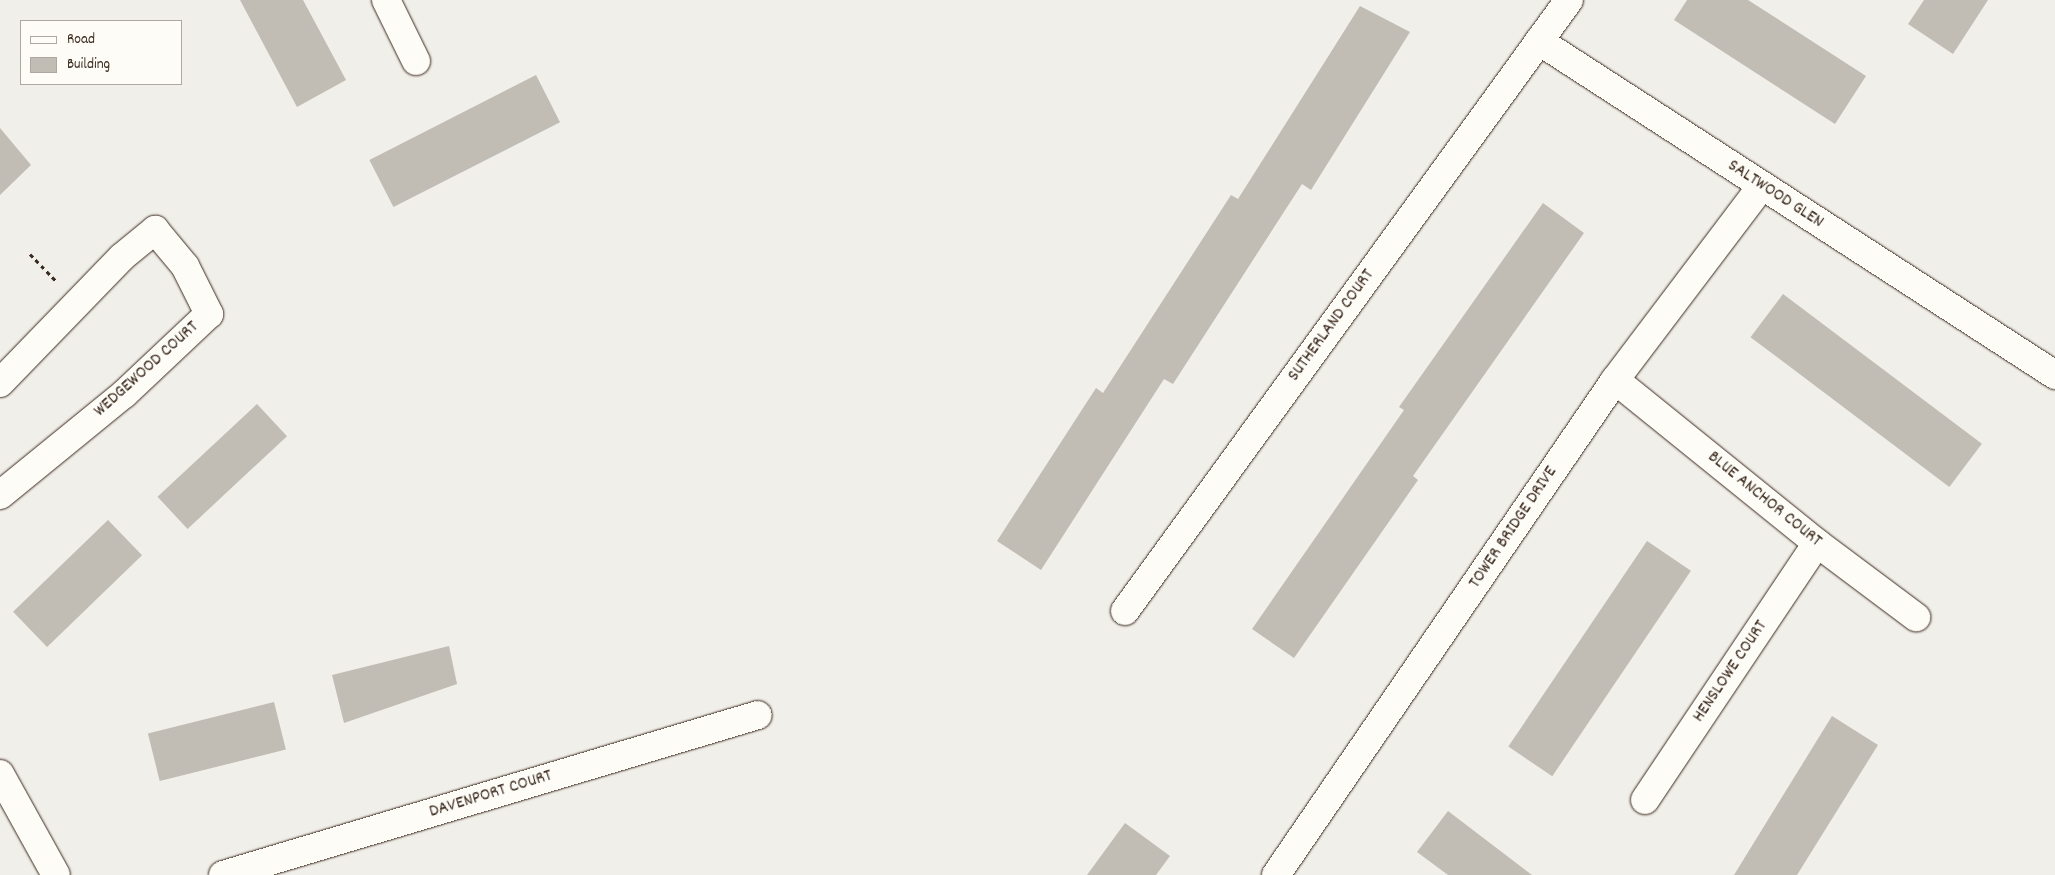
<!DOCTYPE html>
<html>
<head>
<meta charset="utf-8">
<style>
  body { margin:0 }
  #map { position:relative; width:2055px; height:875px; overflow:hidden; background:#f1efea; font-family:Dekko,sans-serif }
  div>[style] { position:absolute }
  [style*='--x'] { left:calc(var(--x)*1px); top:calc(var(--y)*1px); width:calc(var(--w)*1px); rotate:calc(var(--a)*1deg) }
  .building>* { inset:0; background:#c1bcb4; transform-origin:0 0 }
  .path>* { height:3px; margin-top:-1.5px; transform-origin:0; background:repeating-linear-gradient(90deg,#3b2a1e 0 4px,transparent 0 8px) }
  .roads { filter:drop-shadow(0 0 1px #3b2a1e) drop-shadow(0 0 1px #3b2a1e) }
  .minor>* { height:28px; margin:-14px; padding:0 14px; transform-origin:14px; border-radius:14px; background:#fdfcf7 }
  span { translate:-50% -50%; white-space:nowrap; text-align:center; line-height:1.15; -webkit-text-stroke:4px #fdfcf7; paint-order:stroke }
  .street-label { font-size:18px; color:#3b2a1e }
  .legend { position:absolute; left:20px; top:20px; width:162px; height:65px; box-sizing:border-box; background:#fdfcf7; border:1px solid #afa8a0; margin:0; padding:6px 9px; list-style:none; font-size:15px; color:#3b2a1e }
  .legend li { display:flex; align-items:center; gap:10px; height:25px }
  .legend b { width:25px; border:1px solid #afa8a0 }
</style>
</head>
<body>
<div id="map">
  <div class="building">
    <i style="clip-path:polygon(240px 0,303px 0,346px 80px,297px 107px)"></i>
    <i style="clip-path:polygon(1687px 0,1748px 0,1866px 76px,1835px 124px,1674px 20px)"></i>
    <i style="clip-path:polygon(1924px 0,1988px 0,1953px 54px,1908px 24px)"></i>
    <i style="clip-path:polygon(1360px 6px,1410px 32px,1311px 190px,1302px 184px,1173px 384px,1164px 379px,1041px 570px,997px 541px,1096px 388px,1103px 393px,1231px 195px,1238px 199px)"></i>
    <i style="left:536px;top:75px;width:53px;height:187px;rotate:63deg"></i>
    <i style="clip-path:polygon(0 128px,31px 165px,0 195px)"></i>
    <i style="clip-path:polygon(1543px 203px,1584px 233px,1413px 476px,1418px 480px,1294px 658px,1252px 629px,1404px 410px,1399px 407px)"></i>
    <i style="left:1783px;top:294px;width:249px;height:54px;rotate:37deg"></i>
    <i style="left:257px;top:404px;width:44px;height:136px;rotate:47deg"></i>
    <i style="left:108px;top:520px;width:49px;height:132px;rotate:46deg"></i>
    <i style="left:1647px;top:541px;width:53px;height:248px;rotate:34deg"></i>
    <i style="clip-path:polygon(449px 646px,457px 684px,344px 723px,332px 675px)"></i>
    <i style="left:274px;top:702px;width:49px;height:130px;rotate:76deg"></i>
    <i style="clip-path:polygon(1832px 716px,1878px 745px,1797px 875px,1734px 875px)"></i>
    <i style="clip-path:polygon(1448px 811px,1532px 875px,1448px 875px,1417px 852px)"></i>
    <i style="clip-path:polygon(1125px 823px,1170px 856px,1156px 875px,1087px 875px)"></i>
  </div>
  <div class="path">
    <i style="--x:30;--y:254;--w:37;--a:46"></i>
  </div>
  <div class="roads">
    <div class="minor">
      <i style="--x:386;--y:0;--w:68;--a:63.8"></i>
      <i style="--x:1539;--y:41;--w:615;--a:32.91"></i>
      <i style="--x:1615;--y:380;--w:260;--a:38.9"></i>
      <i style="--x:1817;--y:543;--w:124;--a:36.8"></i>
      <i style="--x:0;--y:383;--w:175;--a:-45.9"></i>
      <i style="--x:122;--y:257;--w:43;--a:-39.3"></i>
      <i style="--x:155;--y:230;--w:47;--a:50.2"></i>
      <i style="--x:185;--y:266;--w:54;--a:63.4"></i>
      <i style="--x:209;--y:314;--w:117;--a:136.7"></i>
      <i style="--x:124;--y:394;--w:160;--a:140.8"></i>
      <i style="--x:1125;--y:611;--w:755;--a:-53.99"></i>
      <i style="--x:0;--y:774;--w:115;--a:61"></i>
      <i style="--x:1645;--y:800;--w:309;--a:-56.2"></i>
      <i style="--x:223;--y:875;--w:558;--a:-16.65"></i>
      <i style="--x:1276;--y:875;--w:600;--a:-55.59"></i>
      <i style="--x:1615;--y:380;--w:242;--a:-52.9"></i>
    </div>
  </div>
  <div class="street-label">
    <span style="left:1775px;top:195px;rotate:33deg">SALTWOOD GLEN</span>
    <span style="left:1332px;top:326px;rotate:-54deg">SUTHERLAND COURT</span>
    <span style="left:147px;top:370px;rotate:-42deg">WEDGEWOOD COURT</span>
    <span style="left:1764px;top:500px;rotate:39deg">BLUE ANCHOR COURT</span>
    <span style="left:1514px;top:528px;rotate:-56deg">TOWER BRIDGE DRIVE</span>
    <span style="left:1731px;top:672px;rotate:-56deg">HENSLOWE COURT</span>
    <span style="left:491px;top:795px;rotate:-17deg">DAVENPORT COURT</span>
  </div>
  <ul class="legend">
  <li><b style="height:6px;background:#fdfcf7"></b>Road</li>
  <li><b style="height:14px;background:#c1bcb4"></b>Building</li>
  </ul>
</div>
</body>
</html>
